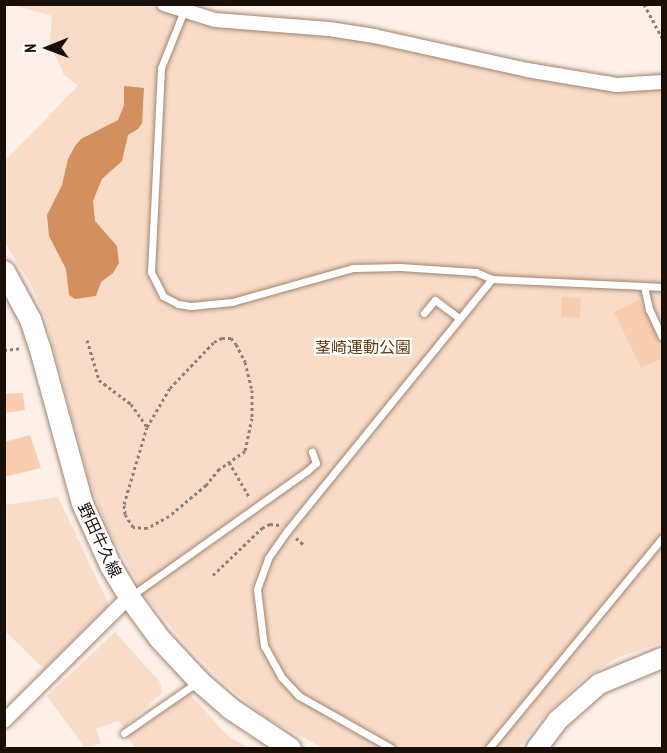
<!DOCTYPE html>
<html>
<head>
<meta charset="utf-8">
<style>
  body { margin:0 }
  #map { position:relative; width:667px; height:753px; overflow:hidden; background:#fdf0e8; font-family:"PT Sans Narrow","Noto Sans JP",sans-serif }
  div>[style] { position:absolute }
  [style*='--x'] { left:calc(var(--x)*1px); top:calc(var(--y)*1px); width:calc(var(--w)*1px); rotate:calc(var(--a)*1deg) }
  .green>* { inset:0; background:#f9dcc8 }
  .water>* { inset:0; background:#d38f5d }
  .building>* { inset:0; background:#f9ceb0; transform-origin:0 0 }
  .path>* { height:3px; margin-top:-1.5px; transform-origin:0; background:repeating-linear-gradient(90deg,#8c8079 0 3px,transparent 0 6px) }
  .roads { filter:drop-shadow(0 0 2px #9f8471) drop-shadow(0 0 2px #9f8471) }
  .lane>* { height:7px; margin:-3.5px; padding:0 3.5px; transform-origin:3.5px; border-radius:3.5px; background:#fff }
  .street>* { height:14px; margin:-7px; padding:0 7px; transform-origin:7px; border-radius:7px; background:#fff }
  .secondary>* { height:20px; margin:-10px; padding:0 10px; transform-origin:10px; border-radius:10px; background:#fff }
  .primary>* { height:21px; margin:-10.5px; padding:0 10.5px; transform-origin:10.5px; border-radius:10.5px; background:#fff }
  span { translate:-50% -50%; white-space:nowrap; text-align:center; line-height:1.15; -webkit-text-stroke:4.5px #fff; paint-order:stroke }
  .park-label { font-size:16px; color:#663913 }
  .street-label { font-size:16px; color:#190f08 }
  .frame { position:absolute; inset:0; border:6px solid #190f08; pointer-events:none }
  .north { position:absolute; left:18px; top:18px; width:60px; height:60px; -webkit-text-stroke:4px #fff; paint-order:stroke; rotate:269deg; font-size:16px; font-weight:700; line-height:24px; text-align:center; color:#190f08 }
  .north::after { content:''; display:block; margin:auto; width:21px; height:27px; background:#190f08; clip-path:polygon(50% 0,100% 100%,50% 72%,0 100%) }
</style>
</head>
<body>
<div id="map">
  <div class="green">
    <i style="clip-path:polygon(13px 5px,147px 5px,201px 24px,333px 34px,614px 90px,662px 89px,662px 643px,619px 657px,583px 679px,537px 723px,519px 748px,323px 748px,265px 717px,224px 683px,189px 648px,146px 597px,107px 527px,89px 480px,45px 316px,30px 283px,5px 243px,4px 162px,78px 86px,64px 75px,50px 43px,52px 16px)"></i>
    <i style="clip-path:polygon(58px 497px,109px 605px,44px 669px,5px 631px,5px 505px)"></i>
    <i style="clip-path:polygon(115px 632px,160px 682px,162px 693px,124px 727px,118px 721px,96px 729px,101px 743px,85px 748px,47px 696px)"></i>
    <i style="clip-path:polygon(189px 693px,227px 735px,248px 748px,135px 748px,127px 736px)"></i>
  </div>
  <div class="water">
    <i style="clip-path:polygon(124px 86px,144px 88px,142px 123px,138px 129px,128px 135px,122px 161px,102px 179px,93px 201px,95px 221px,117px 246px,119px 263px,113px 273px,101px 282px,96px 296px,75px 299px,69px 295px,66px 269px,49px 236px,47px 215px,62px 185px,68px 159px,75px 146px,81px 139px,118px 120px,124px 105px)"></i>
  </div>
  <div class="building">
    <i style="left:562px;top:297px;width:19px;height:20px;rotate:3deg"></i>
    <i style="clip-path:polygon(639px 300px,663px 350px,663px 358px,641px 368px,614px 312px)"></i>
    <i style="clip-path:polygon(23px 393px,25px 410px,4px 413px,4px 394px)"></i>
    <i style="clip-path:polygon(30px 435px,41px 468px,4px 477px,4px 442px)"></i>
  </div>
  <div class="path">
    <i style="--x:644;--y:4;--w:38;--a:62"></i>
    <i style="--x:222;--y:338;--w:9;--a:0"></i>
    <i style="--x:231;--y:338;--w:8;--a:50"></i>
    <i style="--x:236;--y:344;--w:20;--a:63"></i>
    <i style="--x:245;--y:362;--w:29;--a:76"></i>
    <i style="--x:252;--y:390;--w:28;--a:90"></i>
    <i style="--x:252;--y:418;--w:34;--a:102"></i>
    <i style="--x:245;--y:451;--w:32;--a:145"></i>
    <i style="--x:219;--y:469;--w:21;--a:129"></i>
    <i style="--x:206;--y:485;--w:48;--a:140"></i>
    <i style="--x:169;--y:516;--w:25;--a:151"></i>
    <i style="--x:147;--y:528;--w:14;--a:-176"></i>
    <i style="--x:133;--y:527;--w:15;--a:-122"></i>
    <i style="--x:125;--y:514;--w:10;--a:-96"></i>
    <i style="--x:124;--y:504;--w:80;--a:-73.4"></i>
    <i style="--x:147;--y:427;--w:45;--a:-59.5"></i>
    <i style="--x:170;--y:388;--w:64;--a:-46.3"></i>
    <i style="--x:214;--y:342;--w:9;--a:-27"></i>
    <i style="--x:87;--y:340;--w:42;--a:73.3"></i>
    <i style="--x:99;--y:380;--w:40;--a:37"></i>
    <i style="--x:131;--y:404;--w:28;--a:55"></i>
    <i style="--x:4;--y:350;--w:18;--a:-6"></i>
    <i style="--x:229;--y:462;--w:39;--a:60"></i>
    <i style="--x:296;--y:538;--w:11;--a:41"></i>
    <i style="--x:213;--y:575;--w:68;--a:-43.8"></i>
    <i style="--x:262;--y:528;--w:9;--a:-27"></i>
    <i style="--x:270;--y:524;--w:9;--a:6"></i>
  </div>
  <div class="roads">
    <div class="lane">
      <i style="--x:183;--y:13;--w:59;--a:111.8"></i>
      <i style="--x:161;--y:68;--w:204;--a:92.8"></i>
      <i style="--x:151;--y:272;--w:27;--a:63"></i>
      <i style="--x:163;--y:296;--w:17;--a:28"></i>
      <i style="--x:178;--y:304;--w:13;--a:9"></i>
      <i style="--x:191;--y:306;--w:41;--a:-5.6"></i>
      <i style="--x:232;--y:302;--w:126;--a:-15.7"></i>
      <i style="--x:353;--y:268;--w:47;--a:-1.2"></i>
      <i style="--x:400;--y:267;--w:76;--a:3.8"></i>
      <i style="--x:476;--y:272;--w:17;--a:24"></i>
      <i style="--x:492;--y:279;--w:152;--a:2.6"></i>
      <i style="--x:644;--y:286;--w:24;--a:78"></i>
      <i style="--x:649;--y:309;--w:31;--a:65"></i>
      <i style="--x:644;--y:286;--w:18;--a:3"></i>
      <i style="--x:424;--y:313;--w:17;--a:-50"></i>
      <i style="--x:435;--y:300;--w:30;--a:37"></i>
      <i style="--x:131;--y:596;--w:216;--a:-35.4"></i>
      <i style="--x:307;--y:471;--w:12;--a:-42"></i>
      <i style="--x:316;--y:463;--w:12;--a:-110"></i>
      <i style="--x:124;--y:733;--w:88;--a:-34.8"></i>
      <i style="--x:391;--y:748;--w:106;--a:-150.5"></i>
      <i style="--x:299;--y:696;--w:25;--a:-133"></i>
      <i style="--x:282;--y:678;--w:37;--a:-119"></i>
      <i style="--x:264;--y:646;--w:57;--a:-97"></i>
      <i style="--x:257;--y:589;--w:33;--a:-70"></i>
      <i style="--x:268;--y:558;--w:33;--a:-55"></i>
      <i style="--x:287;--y:531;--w:325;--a:-50.9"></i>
      <i style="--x:489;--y:748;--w:272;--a:-50.5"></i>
    </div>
    <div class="street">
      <i style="--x:164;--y:4;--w:53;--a:17.4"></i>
      <i style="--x:215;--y:20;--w:114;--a:4.5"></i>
      <i style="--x:329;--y:29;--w:46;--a:8.8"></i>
      <i style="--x:374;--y:36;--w:157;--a:12.5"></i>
      <i style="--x:527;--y:70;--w:91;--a:9.5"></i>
      <i style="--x:617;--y:85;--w:45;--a:-3.8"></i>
      <i style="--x:4;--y:721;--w:176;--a:-44.8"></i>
    </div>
    <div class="secondary">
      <i style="--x:537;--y:748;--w:34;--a:-53"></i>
      <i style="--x:557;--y:721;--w:56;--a:-41.4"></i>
      <i style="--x:599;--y:684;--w:68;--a:-22.4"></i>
    </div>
    <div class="primary">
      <i style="--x:4;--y:271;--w:55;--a:61.6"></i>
      <i style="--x:30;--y:319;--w:28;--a:72"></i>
      <i style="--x:39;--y:346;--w:163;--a:74.7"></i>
      <i style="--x:82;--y:503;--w:68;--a:65.7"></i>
      <i style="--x:110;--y:565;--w:37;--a:59"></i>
      <i style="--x:129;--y:597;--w:51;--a:53.8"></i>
      <i style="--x:159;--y:638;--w:59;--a:47.1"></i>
      <i style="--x:199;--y:681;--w:41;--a:41.1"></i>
      <i style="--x:230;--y:708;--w:72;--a:33.7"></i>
    </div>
  </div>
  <div class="park-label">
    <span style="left:363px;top:347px">茎崎運動公園</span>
  </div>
  <div class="street-label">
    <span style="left:100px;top:540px;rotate:65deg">野田牛久線</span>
  </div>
  <div class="frame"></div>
  <div class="north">N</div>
</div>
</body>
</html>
